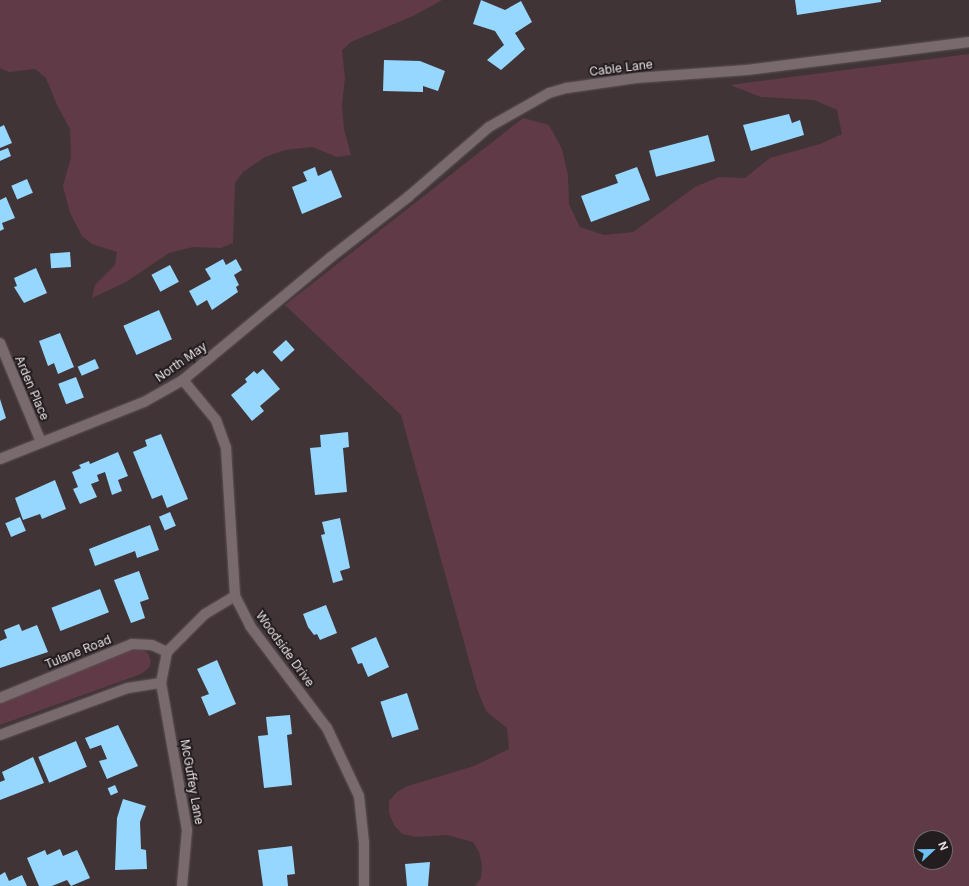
<!DOCTYPE html>
<html>
<head>
<meta charset="utf-8">
<style>
  body { margin:0 }
  #map { position:relative; width:969px; height:886px; overflow:hidden; background:#403437; font-family:Inter,sans-serif }
  div>[style] { position:absolute }
  [style*='--x'] { left:calc(var(--x)*1px); top:calc(var(--y)*1px); width:calc(var(--w)*1px); rotate:calc(var(--a)*1deg) }
  .green>* { inset:0; background:#613a47 }
  .building>* { inset:0; background:#95d7ff; transform-origin:0 0 }
  .roads { filter:drop-shadow(0 0 1px #5d5256) drop-shadow(0 0 1px #5d5256) }
  .minor>* { height:10px; margin:-5px; padding:0 5px; transform-origin:5px; border-radius:5px; background:#796a6e }
  span { translate:-50% -50%; white-space:nowrap; text-align:center; line-height:1.15; -webkit-text-stroke:4px #231d1f; paint-order:stroke }
  .street-label { font-size:12px; color:#e9e1e3 }
  .north { position:absolute; left:913px; top:830px; width:40px; height:40px; box-sizing:border-box; background:#231d1f; border:1px solid #726b6d; border-radius:50%; rotate:68deg; font-size:11px; font-weight:700; line-height:16px; text-align:center; color:#e9e1e3 }
  .north::after { content:''; display:block; margin:auto; width:14px; height:18px; background:#6ec2f3; clip-path:polygon(50% 0,100% 100%,50% 72%,0 100%) }
</style>
</head>
<body>
<div id="map">
  <div class="green">
    <i style="clip-path:polygon(0 0,442px 0,413px 16px,351px 42px,342px 50px,345px 78px,342px 105px,344px 129px,351px 155px,337px 157px,312px 147px,285px 150px,265px 157px,243px 172px,235px 183px,233px 243px,221px 248px,193px 247px,169px 253px,126px 282px,92px 298px,95px 285px,115px 265px,117px 252px,92px 244px,82px 236px,70px 213px,63px 186px,71px 157px,70px 129px,57px 105px,46px 78px,35px 69px,9px 72px,0 68px)"></i>
    <i style="clip-path:polygon(evenodd,969px 54px,969px 886px,475px 886px,481px 878px,482px 865px,479px 852px,473px 842px,447px 835px,416px 837px,402px 834px,394px 825px,389px 813px,389px 801px,397px 792px,408px 786px,474px 766px,509px 749px,507px 728px,486px 711px,477px 689px,401px 415px,285px 305px,523px 118px,549px 125px,562px 149px,568px 175px,569px 204px,580px 227px,604px 235px,633px 232px,695px 187px,719px 177px,745px 178px,770px 158px,820px 144px,842px 134px,837px 110px,814px 100px,761px 97px,730px 85px,969px 54px,921px 838px,945px 838px,945px 862px,921px 862px,921px 838px)"></i>
    <i style="clip-path:polygon(139px 649px,148px 653px,151px 661px,149px 668px,141px 674px,0 725px,0 702px,125px 651px)"></i>
  </div>
  <div class="building">
    <i style="clip-path:polygon(481px 0,505px 10px,521px 1px,532px 22px,515px 33px,525px 49px,501px 70px,487px 60px,504px 45px,495px 31px,473px 24px)"></i>
    <i style="clip-path:polygon(795px 0,881px 0,881px 2px,797px 15px)"></i>
    <i style="clip-path:polygon(384px 60px,420px 61px,445px 71px,438px 91px,423px 86px,423px 92px,383px 91px)"></i>
    <i style="clip-path:polygon(789px 114px,792px 123px,800px 120px,804px 135px,751px 151px,743px 125px)"></i>
    <i style="clip-path:polygon(4px 125px,12px 143px,0 148px,0 127px)"></i>
    <i style="left:708px;top:135px;width:27px;height:61px;rotate:75deg"></i>
    <i style="clip-path:polygon(8px 148px,11px 156px,0 161px,0 151px)"></i>
    <i style="clip-path:polygon(315px 167px,318px 176px,331px 170px,342px 197px,302px 214px,292px 187px,307px 181px,303px 172px)"></i>
    <i style="clip-path:polygon(637px 167px,650px 200px,591px 222px,581px 196px,618px 183px,615px 175px)"></i>
    <i style="left:27px;top:179px;width:15px;height:17px;rotate:67deg"></i>
    <i style="clip-path:polygon(6px 197px,15px 218px,2px 223px,4px 229px,0 231px,0 200px)"></i>
    <i style="left:70px;top:252px;width:15px;height:20px;rotate:86deg"></i>
    <i style="clip-path:polygon(223px 259px,226px 265px,236px 259px,242px 270px,234px 275px,239px 285px,236px 287px,238px 292px,212px 310px,207px 300px,197px 306px,189px 291px,211px 279px,205px 269px)"></i>
    <i style="left:170px;top:265px;width:19px;height:21px;rotate:62deg"></i>
    <i style="clip-path:polygon(36px 268px,47px 293px,24px 303px,14px 287px,17px 286px,14px 278px)"></i>
    <i style="left:159px;top:310px;width:32px;height:39px;rotate:66deg"></i>
    <i style="clip-path:polygon(60px 333px,74px 367px,58px 374px,54px 363px,48px 366px,39px 341px)"></i>
    <i style="left:286px;top:340px;width:13px;height:18px;rotate:48deg"></i>
    <i style="left:95px;top:359px;width:10px;height:19px;rotate:66deg"></i>
    <i style="clip-path:polygon(263px 369px,280px 389px,260px 406px,264px 411px,252px 421px,231px 395px,247px 382px,245px 379px,254px 371px,257px 374px)"></i>
    <i style="left:76px;top:377px;width:22px;height:19px;rotate:69deg"></i>
    <i style="clip-path:polygon(0 399px,6px 418px,0 421px)"></i>
    <i style="clip-path:polygon(348px 432px,349px 447px,343px 448px,347px 492px,315px 495px,310px 448px,321px 447px,320px 435px)"></i>
    <i style="clip-path:polygon(161px 434px,188px 499px,167px 508px,162px 495px,152px 499px,133px 452px,147px 446px,145px 440px)"></i>
    <i style="clip-path:polygon(118px 452px,128px 476px,118px 480px,122px 491px,112px 495px,105px 472px,97px 475px,99px 481px,91px 484px,97px 497px,80px 504px,73px 489px,78px 487px,72px 472px,81px 468px,79px 465px,89px 461px,90px 464px)"></i>
    <i style="clip-path:polygon(55px 480px,66px 509px,42px 519px,40px 514px,23px 520px,15px 498px)"></i>
    <i style="left:170px;top:512px;width:15px;height:12px;rotate:67deg"></i>
    <i style="left:20px;top:517px;width:15px;height:16px;rotate:67deg"></i>
    <i style="clip-path:polygon(340px 518px,350px 568px,340px 571px,343px 580px,333px 583px,321px 535px,325px 534px,322px 522px)"></i>
    <i style="clip-path:polygon(150px 525px,159px 550px,137px 558px,135px 551px,95px 566px,89px 549px)"></i>
    <i style="clip-path:polygon(139px 571px,149px 599px,140px 602px,145px 618px,131px 623px,114px 580px)"></i>
    <i style="left:100px;top:589px;width:25px;height:52px;rotate:69deg"></i>
    <i style="clip-path:polygon(326px 605px,337px 633px,320px 640px,317px 634px,314px 635px,308px 627px,303px 614px)"></i>
    <i style="clip-path:polygon(19px 624px,22px 631px,37px 625px,48px 652px,0 668px,0 641px,7px 638px,4px 630px)"></i>
    <i style="clip-path:polygon(376px 637px,389px 667px,368px 677px,362px 663px,358px 664px,351px 648px)"></i>
    <i style="clip-path:polygon(217px 660px,236px 704px,209px 716px,201px 697px,209px 694px,197px 669px)"></i>
    <i style="left:407px;top:693px;width:38px;height:28px;rotate:72deg"></i>
    <i style="clip-path:polygon(290px 715px,292px 734px,287px 735px,292px 785px,264px 788px,258px 736px,268px 735px,266px 717px)"></i>
    <i style="clip-path:polygon(118px 725px,138px 766px,107px 779px,99px 761px,107px 759px,101px 745px,90px 749px,85px 738px)"></i>
    <i style="left:76px;top:741px;width:28px;height:41px;rotate:67deg"></i>
    <i style="clip-path:polygon(33px 757px,44px 783px,0 800px,0 782px,5px 780px,2px 772px)"></i>
    <i style="left:115px;top:785px;width:8px;height:8px;rotate:67deg"></i>
    <i style="clip-path:polygon(123px 799px,146px 806px,140px 822px,141px 849px,146px 850px,147px 869px,115px 870px,117px 818px)"></i>
    <i style="clip-path:polygon(292px 846px,295px 874px,287px 875px,288px 886px,263px 886px,258px 850px)"></i>
    <i style="clip-path:polygon(60px 849px,63px 856px,77px 850px,90px 878px,71px 886px,67px 880px,52px 886px,39px 886px,27px 858px,45px 850px,47px 855px)"></i>
    <i style="clip-path:polygon(430px 862px,428px 886px,407px 886px,405px 864px)"></i>
    <i style="clip-path:polygon(5px 872px,9px 881px,22px 875px,27px 886px,0 886px,0 875px)"></i>
  </div>
  <div class="roads">
    <div class="minor">
      <i style="--x:0;--y:343;--w:107;--a:67.5"></i>
      <i style="--x:183;--y:380;--w:52;--a:50.5"></i>
      <i style="--x:216;--y:420;--w:30;--a:70"></i>
      <i style="--x:226;--y:448;--w:148;--a:86.5"></i>
      <i style="--x:235;--y:596;--w:34;--a:63"></i>
      <i style="--x:250;--y:626;--w:128;--a:53"></i>
      <i style="--x:327;--y:728;--w:75;--a:64.8"></i>
      <i style="--x:359;--y:796;--w:47;--a:83.9"></i>
      <i style="--x:364;--y:843;--w:43;--a:90"></i>
      <i style="--x:0;--y:459;--w:155;--a:-21.6"></i>
      <i style="--x:144;--y:402;--w:45;--a:-29.4"></i>
      <i style="--x:183;--y:380;--w:192;--a:-39.7"></i>
      <i style="--x:331;--y:257;--w:98;--a:-37.9"></i>
      <i style="--x:408;--y:197;--w:107;--a:-40.8"></i>
      <i style="--x:489;--y:127;--w:69;--a:-29.5"></i>
      <i style="--x:549;--y:93;--w:19;--a:-16"></i>
      <i style="--x:567;--y:88;--w:70;--a:-8.2"></i>
      <i style="--x:636;--y:78;--w:111;--a:-4.1"></i>
      <i style="--x:747;--y:70;--w:224;--a:-7.2"></i>
      <i style="--x:0;--y:698;--w:143;--a:-22.2"></i>
      <i style="--x:132;--y:644;--w:20;--a:3"></i>
      <i style="--x:152;--y:645;--w:17;--a:25"></i>
      <i style="--x:0;--y:735;--w:136;--a:-20.2"></i>
      <i style="--x:128;--y:688;--w:33;--a:-9"></i>
      <i style="--x:182;--y:886;--w:56;--a:-84.9"></i>
      <i style="--x:187;--y:830;--w:149;--a:-100"></i>
      <i style="--x:161;--y:683;--w:32;--a:-79"></i>
      <i style="--x:167;--y:652;--w:54;--a:-45"></i>
      <i style="--x:205;--y:614;--w:35;--a:-31"></i>
    </div>
  </div>
  <div class="street-label">
    <span style="left:621px;top:68px;rotate:-7deg">Cable Lane</span>
    <span style="left:181px;top:362px;rotate:-35deg">North May</span>
    <span style="left:32px;top:388px;rotate:67deg">Arden Place</span>
    <span style="left:285px;top:649px;rotate:54deg">Woodside Drive</span>
    <span style="left:78px;top:652px;rotate:-22deg">Tulane Road</span>
    <span style="left:192px;top:782px;rotate:80deg">McGuffey Lane</span>
  </div>
  <div class="north">N</div>
</div>
</body>
</html>
